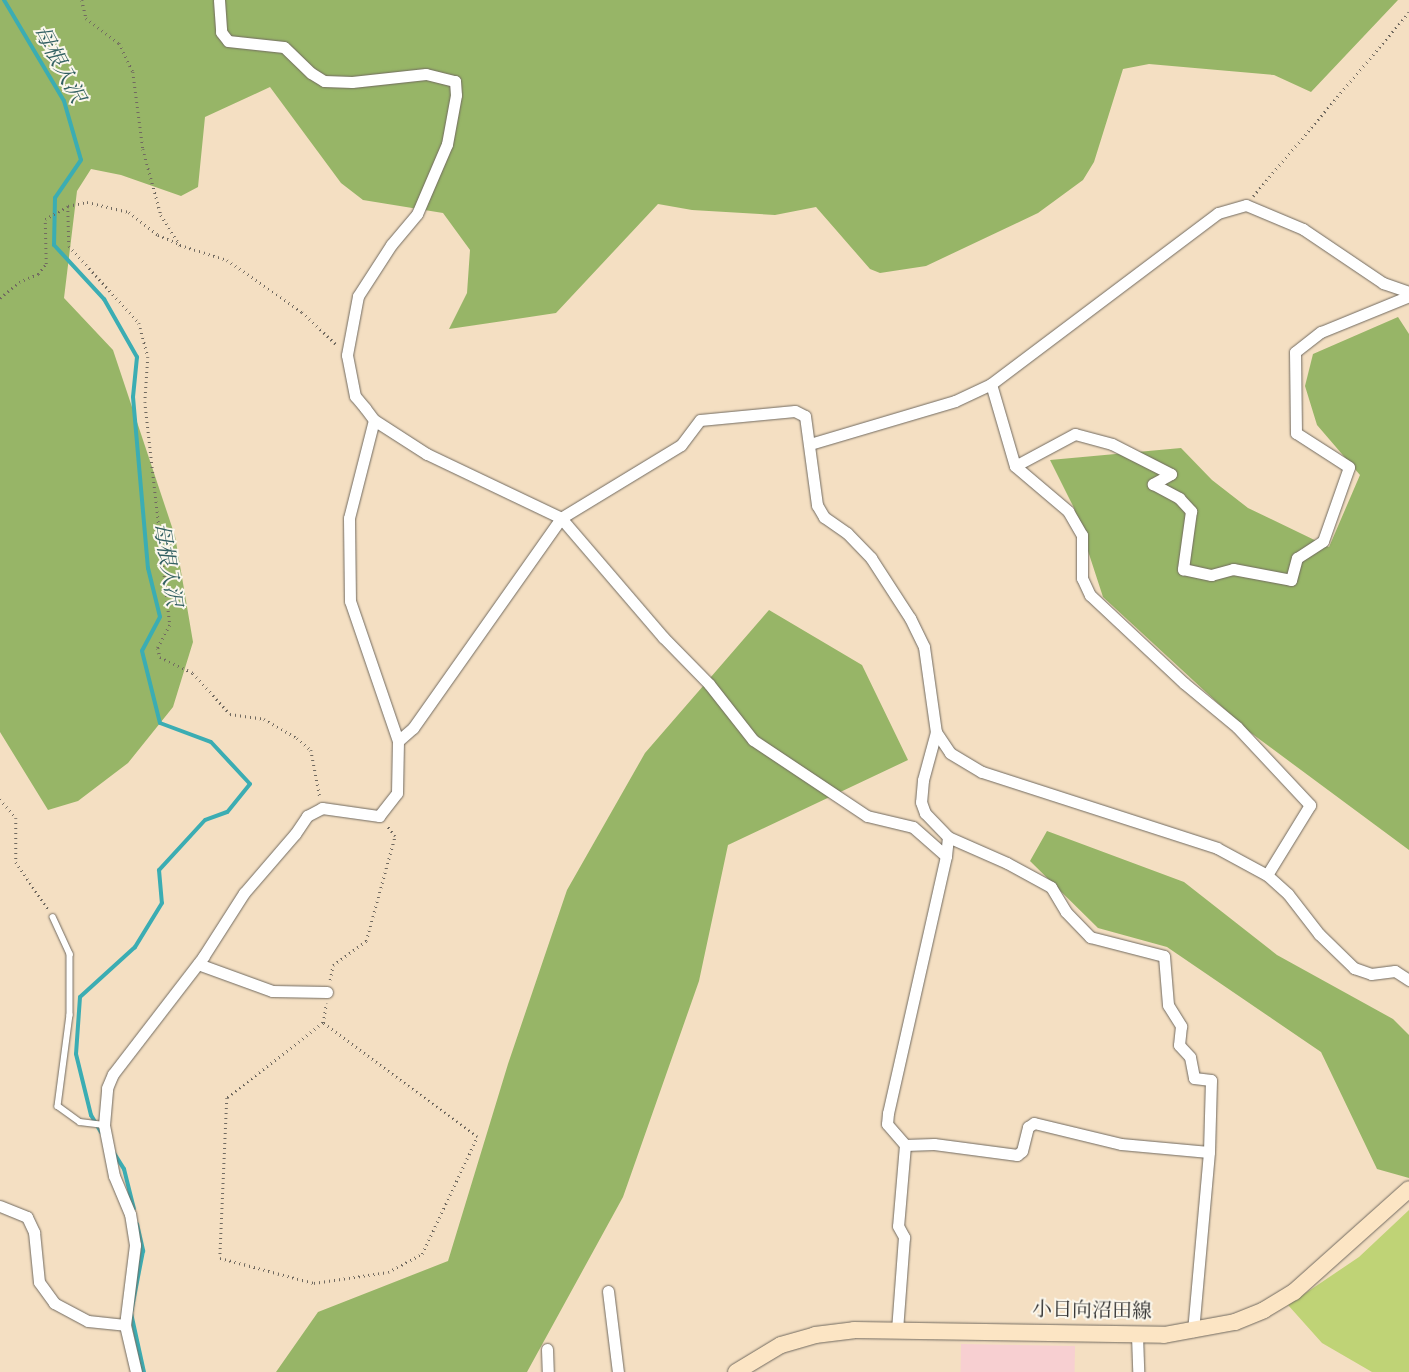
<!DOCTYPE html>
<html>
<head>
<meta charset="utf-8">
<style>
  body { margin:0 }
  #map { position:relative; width:1409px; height:1372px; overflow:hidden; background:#f4dfc2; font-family:Vollkorn,"Noto Serif JP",serif }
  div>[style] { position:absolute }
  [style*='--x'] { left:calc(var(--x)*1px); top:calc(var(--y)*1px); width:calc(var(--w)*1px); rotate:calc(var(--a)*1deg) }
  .built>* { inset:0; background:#f7cfd1; transform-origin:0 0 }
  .green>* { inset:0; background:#bfd376 }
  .forest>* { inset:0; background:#97b567 }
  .stream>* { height:4px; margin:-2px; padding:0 2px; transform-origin:2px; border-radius:2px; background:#3badb3 }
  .path>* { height:2.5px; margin-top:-1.25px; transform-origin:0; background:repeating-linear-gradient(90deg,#716a60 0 1px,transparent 0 5px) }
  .roads { filter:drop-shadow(0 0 1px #716a60) drop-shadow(0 0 1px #716a60) }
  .lane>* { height:5.5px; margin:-2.75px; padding:0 2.75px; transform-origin:2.75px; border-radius:2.75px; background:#fff }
  .street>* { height:11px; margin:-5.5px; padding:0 5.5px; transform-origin:5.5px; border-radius:5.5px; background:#fff }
  .secondary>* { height:16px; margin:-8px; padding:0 8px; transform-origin:8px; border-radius:8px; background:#fce5c4 }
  span { translate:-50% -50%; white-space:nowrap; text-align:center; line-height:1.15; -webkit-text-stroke:4px #fbf7ec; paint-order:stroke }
  .street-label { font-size:20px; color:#2b2b2b }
  .water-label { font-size:21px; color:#315f61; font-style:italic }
</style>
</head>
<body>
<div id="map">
  <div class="built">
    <i style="left:961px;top:1344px;width:114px;height:28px;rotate:1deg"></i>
  </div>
  <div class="green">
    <i style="clip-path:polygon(1409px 1210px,1409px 1372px,1372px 1372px,1322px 1343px,1288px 1305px,1359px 1257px)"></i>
  </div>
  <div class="forest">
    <i style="clip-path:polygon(0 0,1398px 0,1311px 92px,1274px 75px,1149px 64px,1123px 69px,1094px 162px,1083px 180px,1038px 213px,926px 266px,880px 273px,870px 269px,816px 207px,775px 215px,692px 210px,658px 204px,556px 313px,449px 329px,467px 293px,470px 250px,443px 213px,363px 200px,341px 183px,270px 87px,205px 117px,198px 187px,181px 196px,121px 175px,91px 169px,77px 191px,64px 298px,113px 350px,175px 536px,193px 642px,173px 707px,128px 763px,78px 801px,48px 810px,0 732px)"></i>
    <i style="clip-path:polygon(1398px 317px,1409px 334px,1409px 850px,1247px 730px,1103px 597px,1074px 508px,1050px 460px,1181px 448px,1212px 480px,1248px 508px,1329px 547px,1360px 475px,1317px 425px,1305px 386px,1313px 354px)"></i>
    <i style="clip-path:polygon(769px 610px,862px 665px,908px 760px,728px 845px,699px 981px,623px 1197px,527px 1372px,276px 1372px,318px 1312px,448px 1261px,508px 1064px,567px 890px,645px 753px)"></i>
    <i style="clip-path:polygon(1047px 831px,1184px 882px,1277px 955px,1393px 1019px,1409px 1035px,1409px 1178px,1377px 1169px,1321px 1052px,1167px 947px,1098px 928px,1030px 861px)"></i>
  </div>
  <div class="stream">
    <i style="--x:4;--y:0;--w:117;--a:59.3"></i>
    <i style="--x:64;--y:101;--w:61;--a:73.9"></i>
    <i style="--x:81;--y:160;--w:46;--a:124.4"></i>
    <i style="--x:55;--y:198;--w:47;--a:91.2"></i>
    <i style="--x:54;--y:245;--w:74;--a:47.2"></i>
    <i style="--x:104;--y:299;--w:67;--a:60.4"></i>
    <i style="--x:137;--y:357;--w:40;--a:95.7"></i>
    <i style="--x:133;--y:397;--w:172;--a:85"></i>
    <i style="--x:148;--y:568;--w:50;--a:76.2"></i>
    <i style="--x:160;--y:617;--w:38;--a:118"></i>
    <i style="--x:142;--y:651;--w:74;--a:76"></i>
    <i style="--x:160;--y:723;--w:54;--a:20.4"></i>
    <i style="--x:211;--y:742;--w:57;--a:47.1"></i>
    <i style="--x:250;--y:784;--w:36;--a:129"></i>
    <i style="--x:227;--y:812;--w:23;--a:160"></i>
    <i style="--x:205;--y:820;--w:68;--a:132.6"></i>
    <i style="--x:159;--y:870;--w:33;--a:85"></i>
    <i style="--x:162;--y:903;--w:52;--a:121.5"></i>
    <i style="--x:135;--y:947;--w:74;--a:137.7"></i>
    <i style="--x:80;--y:997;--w:57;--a:94"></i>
    <i style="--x:76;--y:1054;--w:63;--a:76.2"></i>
    <i style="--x:91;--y:1115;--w:20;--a:60"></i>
    <i style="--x:114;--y:1153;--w:19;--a:58"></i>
    <i style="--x:124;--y:1169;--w:41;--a:76"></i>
    <i style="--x:137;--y:1224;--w:28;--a:77"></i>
    <i style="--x:143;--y:1251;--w:63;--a:101"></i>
    <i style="--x:131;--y:1313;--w:60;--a:77.6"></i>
  </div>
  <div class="path">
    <i style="--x:82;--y:0;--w:18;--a:77"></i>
    <i style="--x:86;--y:18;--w:41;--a:37.1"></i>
    <i style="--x:119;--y:43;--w:32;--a:64"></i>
    <i style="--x:133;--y:72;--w:78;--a:82.6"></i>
    <i style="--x:143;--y:149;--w:68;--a:74.7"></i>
    <i style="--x:161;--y:215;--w:36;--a:58"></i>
    <i style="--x:180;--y:245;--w:49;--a:17.7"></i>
    <i style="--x:227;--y:260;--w:91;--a:34.7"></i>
    <i style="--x:302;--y:312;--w:48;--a:43.3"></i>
    <i style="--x:1253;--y:196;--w:241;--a:-49.7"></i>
    <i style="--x:68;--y:206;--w:40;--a:88.6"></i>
    <i style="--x:69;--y:246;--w:104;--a:47.7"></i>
    <i style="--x:139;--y:323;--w:35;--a:75"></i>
    <i style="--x:148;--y:357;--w:45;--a:93.8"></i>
    <i style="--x:145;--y:402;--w:224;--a:83.6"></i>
    <i style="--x:170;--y:625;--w:26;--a:118"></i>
    <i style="--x:158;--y:648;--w:9;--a:77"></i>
    <i style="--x:160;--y:657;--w:37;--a:26"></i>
    <i style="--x:193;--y:673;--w:55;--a:47.9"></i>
    <i style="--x:230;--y:714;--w:34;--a:8"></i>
    <i style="--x:264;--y:719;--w:38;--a:30"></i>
    <i style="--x:297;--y:738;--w:18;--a:41"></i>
    <i style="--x:311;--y:750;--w:48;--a:79.2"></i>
    <i style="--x:0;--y:298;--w:25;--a:-40"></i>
    <i style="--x:19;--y:282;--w:21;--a:-23"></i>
    <i style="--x:38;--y:274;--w:13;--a:-51"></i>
    <i style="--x:46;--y:264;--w:45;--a:-91.3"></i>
    <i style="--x:45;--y:219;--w:26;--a:-29"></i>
    <i style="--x:68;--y:206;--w:19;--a:-12"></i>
    <i style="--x:87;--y:202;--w:43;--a:13.4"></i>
    <i style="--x:129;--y:212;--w:37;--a:38"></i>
    <i style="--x:158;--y:235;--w:23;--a:23"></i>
    <i style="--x:0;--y:799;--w:25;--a:50"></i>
    <i style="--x:16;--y:818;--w:44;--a:90"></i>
    <i style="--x:16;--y:862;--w:57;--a:55.8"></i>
    <i style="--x:330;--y:980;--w:15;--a:-79"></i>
    <i style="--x:333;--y:965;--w:41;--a:-36"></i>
    <i style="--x:366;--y:941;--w:109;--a:-74.6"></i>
    <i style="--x:395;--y:836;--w:14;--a:-129"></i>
    <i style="--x:323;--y:1023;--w:122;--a:142"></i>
    <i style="--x:227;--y:1098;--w:160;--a:92.5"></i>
    <i style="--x:220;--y:1258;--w:97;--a:14.9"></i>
    <i style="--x:314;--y:1283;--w:75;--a:-8.5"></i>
    <i style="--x:388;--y:1272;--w:38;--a:-28"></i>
    <i style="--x:422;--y:1254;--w:129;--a:-64.8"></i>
    <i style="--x:477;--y:1137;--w:192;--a:-143.5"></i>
    <i style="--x:323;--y:1023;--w:20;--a:-81"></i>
  </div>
  <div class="roads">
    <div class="lane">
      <i style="--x:53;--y:917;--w:41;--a:65.3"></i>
      <i style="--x:70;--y:954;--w:61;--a:90"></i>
      <i style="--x:70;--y:1015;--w:92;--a:97.5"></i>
      <i style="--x:58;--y:1106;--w:27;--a:36"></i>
      <i style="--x:80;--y:1122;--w:24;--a:7"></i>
    </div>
    <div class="street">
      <i style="--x:219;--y:0;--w:32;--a:86"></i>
      <i style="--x:221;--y:32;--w:11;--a:52"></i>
      <i style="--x:228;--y:41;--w:56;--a:6.1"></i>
      <i style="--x:284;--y:47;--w:37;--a:44"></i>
      <i style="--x:311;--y:73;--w:15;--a:32"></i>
      <i style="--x:324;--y:81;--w:28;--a:2"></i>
      <i style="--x:352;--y:82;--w:74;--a:-6.2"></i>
      <i style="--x:426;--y:74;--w:30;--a:14"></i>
      <i style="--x:455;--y:81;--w:14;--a:86"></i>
      <i style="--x:456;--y:95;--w:50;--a:100.4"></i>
      <i style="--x:447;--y:144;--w:76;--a:113.2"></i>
      <i style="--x:417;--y:214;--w:40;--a:130"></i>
      <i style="--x:391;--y:245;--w:61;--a:122.9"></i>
      <i style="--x:358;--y:296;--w:60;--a:100.6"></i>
      <i style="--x:347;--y:355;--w:42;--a:79"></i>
      <i style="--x:355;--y:396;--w:16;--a:50"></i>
      <i style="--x:365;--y:408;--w:15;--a:53"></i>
      <i style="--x:374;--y:420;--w:63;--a:32.7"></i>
      <i style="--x:427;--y:454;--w:148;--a:25.5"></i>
      <i style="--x:561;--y:518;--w:157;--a:49.4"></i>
      <i style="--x:663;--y:637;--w:66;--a:45.6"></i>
      <i style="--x:709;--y:684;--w:71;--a:51.8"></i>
      <i style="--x:753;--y:740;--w:137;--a:33.7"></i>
      <i style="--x:867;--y:816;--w:47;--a:13.4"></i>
      <i style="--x:913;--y:827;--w:44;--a:41.3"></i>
      <i style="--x:991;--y:384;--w:85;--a:73.7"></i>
      <i style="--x:1015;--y:466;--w:70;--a:40.3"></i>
      <i style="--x:1068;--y:511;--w:28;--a:60"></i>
      <i style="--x:1082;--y:535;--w:43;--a:90"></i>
      <i style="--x:1082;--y:578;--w:19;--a:65"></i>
      <i style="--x:1090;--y:595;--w:129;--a:43.1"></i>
      <i style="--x:1184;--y:683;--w:69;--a:39.7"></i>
      <i style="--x:1237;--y:727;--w:107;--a:46.9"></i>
      <i style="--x:1310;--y:805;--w:82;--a:121.6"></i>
      <i style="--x:810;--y:444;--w:151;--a:-16.5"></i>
      <i style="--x:955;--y:401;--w:40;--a:-25"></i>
      <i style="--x:991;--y:384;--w:284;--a:-37"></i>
      <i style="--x:1218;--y:213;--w:29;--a:-16"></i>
      <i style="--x:1246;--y:205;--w:62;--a:22.8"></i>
      <i style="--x:1303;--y:229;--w:97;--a:34"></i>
      <i style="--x:1383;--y:283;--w:28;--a:19"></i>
      <i style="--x:1015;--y:466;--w:68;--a:-28.1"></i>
      <i style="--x:1075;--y:434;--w:38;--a:15"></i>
      <i style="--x:1112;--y:444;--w:66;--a:27"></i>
      <i style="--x:1171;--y:474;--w:21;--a:151"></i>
      <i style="--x:1153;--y:484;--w:30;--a:28"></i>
      <i style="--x:1179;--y:498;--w:18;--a:47"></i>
      <i style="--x:1191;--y:511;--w:59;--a:97.9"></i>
      <i style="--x:1183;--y:569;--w:29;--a:12"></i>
      <i style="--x:1211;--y:575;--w:23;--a:-15"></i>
      <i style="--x:1233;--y:569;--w:59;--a:10.7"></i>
      <i style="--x:1291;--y:580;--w:23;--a:-75"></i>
      <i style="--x:1297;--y:558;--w:31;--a:-33"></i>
      <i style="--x:1323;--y:541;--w:78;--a:-70.6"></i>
      <i style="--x:1349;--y:467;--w:63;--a:-147.3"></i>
      <i style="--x:1296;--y:433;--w:81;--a:-90.7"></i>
      <i style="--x:1295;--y:352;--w:33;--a:-38"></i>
      <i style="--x:1321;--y:332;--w:95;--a:-22.2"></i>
      <i style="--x:936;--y:732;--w:25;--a:56"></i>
      <i style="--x:950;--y:753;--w:37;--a:31"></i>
      <i style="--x:982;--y:772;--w:247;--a:17.9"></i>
      <i style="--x:1217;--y:848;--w:57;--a:28.4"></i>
      <i style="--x:1267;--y:875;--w:28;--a:42"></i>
      <i style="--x:1288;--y:894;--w:51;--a:52.2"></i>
      <i style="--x:1319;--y:934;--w:49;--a:44.2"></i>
      <i style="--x:1354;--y:968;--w:18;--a:19"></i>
      <i style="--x:1371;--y:974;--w:24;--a:-7"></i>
      <i style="--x:1395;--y:971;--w:17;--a:33"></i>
      <i style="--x:398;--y:741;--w:20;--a:-41"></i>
      <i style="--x:413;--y:728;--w:257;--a:-54.8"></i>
      <i style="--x:561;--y:518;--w:140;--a:-31.3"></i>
      <i style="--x:681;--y:445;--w:31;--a:-53"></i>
      <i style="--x:700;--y:420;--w:95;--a:-5.4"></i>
      <i style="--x:795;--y:411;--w:11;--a:27"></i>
      <i style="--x:805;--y:416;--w:90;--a:82.3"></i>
      <i style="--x:817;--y:505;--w:14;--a:60"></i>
      <i style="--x:824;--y:517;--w:28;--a:35"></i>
      <i style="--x:847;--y:533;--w:35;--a:46"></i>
      <i style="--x:871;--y:558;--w:72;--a:57"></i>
      <i style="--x:910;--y:618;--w:32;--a:64"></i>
      <i style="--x:924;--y:647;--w:86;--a:82"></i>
      <i style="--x:936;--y:732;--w:50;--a:105.2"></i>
      <i style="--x:923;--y:780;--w:22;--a:95"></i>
      <i style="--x:921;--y:802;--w:12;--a:70"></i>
      <i style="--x:925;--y:813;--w:33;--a:46"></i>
      <i style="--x:948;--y:837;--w:19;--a:96"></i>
      <i style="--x:946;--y:856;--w:263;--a:102.7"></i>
      <i style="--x:888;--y:1113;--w:11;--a:95"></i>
      <i style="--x:887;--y:1124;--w:28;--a:49"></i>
      <i style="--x:905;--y:1145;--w:81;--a:94.9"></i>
      <i style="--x:898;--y:1226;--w:13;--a:61"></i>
      <i style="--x:904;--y:1237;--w:93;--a:94.3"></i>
      <i style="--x:948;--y:837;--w:64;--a:23.8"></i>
      <i style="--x:1007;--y:863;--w:50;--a:28.6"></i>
      <i style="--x:1051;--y:887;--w:29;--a:59"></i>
      <i style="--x:1066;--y:912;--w:35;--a:46"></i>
      <i style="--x:1090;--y:937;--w:76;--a:14.4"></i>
      <i style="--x:1164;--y:956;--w:49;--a:85.3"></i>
      <i style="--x:1168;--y:1005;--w:25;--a:58"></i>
      <i style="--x:1181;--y:1026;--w:19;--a:96"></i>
      <i style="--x:1179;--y:1045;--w:16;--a:47"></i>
      <i style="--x:1190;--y:1057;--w:21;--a:79"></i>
      <i style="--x:1194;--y:1078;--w:17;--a:7"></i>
      <i style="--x:1211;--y:1080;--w:72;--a:91.6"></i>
      <i style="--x:1209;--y:1152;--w:180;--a:95.1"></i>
      <i style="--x:198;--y:964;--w:79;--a:20"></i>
      <i style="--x:272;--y:991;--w:55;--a:1"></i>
      <i style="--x:905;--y:1145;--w:29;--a:-2"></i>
      <i style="--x:934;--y:1144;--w:84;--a:7.5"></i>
      <i style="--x:1017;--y:1155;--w:6;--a:-39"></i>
      <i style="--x:1022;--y:1151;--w:25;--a:-76"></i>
      <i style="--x:1028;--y:1127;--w:7;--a:-34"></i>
      <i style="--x:1034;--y:1123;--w:89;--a:13.6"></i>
      <i style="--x:1121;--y:1144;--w:88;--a:5.2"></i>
      <i style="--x:0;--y:1206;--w:29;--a:22"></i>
      <i style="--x:27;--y:1217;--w:17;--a:65"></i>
      <i style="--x:34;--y:1232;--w:50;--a:84.3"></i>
      <i style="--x:39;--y:1282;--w:26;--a:54"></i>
      <i style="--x:54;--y:1303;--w:38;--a:28"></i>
      <i style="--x:88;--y:1321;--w:37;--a:6"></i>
      <i style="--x:608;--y:1291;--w:82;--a:83"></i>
      <i style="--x:1137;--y:1335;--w:37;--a:88"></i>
      <i style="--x:547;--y:1349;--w:23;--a:88"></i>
      <i style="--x:136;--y:1372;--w:48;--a:-103.2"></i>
      <i style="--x:125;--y:1325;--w:81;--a:-82.9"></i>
      <i style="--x:135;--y:1245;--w:31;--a:-99"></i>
      <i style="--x:130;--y:1214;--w:41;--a:-112.8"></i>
      <i style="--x:114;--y:1176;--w:52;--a:-101.1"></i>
      <i style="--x:104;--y:1125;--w:37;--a:-85"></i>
      <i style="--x:107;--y:1088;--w:15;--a:-67"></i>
      <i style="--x:113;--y:1074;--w:148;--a:-52.4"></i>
      <i style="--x:203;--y:957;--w:76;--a:-57.4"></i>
      <i style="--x:244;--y:893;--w:78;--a:-49.2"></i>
      <i style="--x:295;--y:834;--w:22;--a:-56"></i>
      <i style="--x:307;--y:816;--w:17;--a:-28"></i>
      <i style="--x:322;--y:808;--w:58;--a:8"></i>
      <i style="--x:379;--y:816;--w:29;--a:-52"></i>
      <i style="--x:397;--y:793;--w:52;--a:-88.9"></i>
      <i style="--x:398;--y:741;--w:148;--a:-108.9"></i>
      <i style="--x:350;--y:601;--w:83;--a:-90.7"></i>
      <i style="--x:349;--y:518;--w:101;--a:-75.7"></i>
    </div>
    <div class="secondary">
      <i style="--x:736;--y:1372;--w:52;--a:-31"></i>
      <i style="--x:781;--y:1345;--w:35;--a:-16"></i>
      <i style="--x:815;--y:1335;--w:39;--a:-7"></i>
      <i style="--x:854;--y:1330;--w:310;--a:0.9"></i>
      <i style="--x:1164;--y:1335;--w:72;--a:-10.4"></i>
      <i style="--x:1235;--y:1322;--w:31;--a:-22"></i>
      <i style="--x:1264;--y:1310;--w:35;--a:-31"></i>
      <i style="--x:1294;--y:1292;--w:154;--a:-41.8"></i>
    </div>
  </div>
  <div class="street-label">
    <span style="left:1092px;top:1312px;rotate:1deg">小日向沼田線</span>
  </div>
  <div class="water-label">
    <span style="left:58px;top:65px;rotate:62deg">母根入沢</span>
    <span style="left:166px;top:565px;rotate:81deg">母根入沢</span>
  </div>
</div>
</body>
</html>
